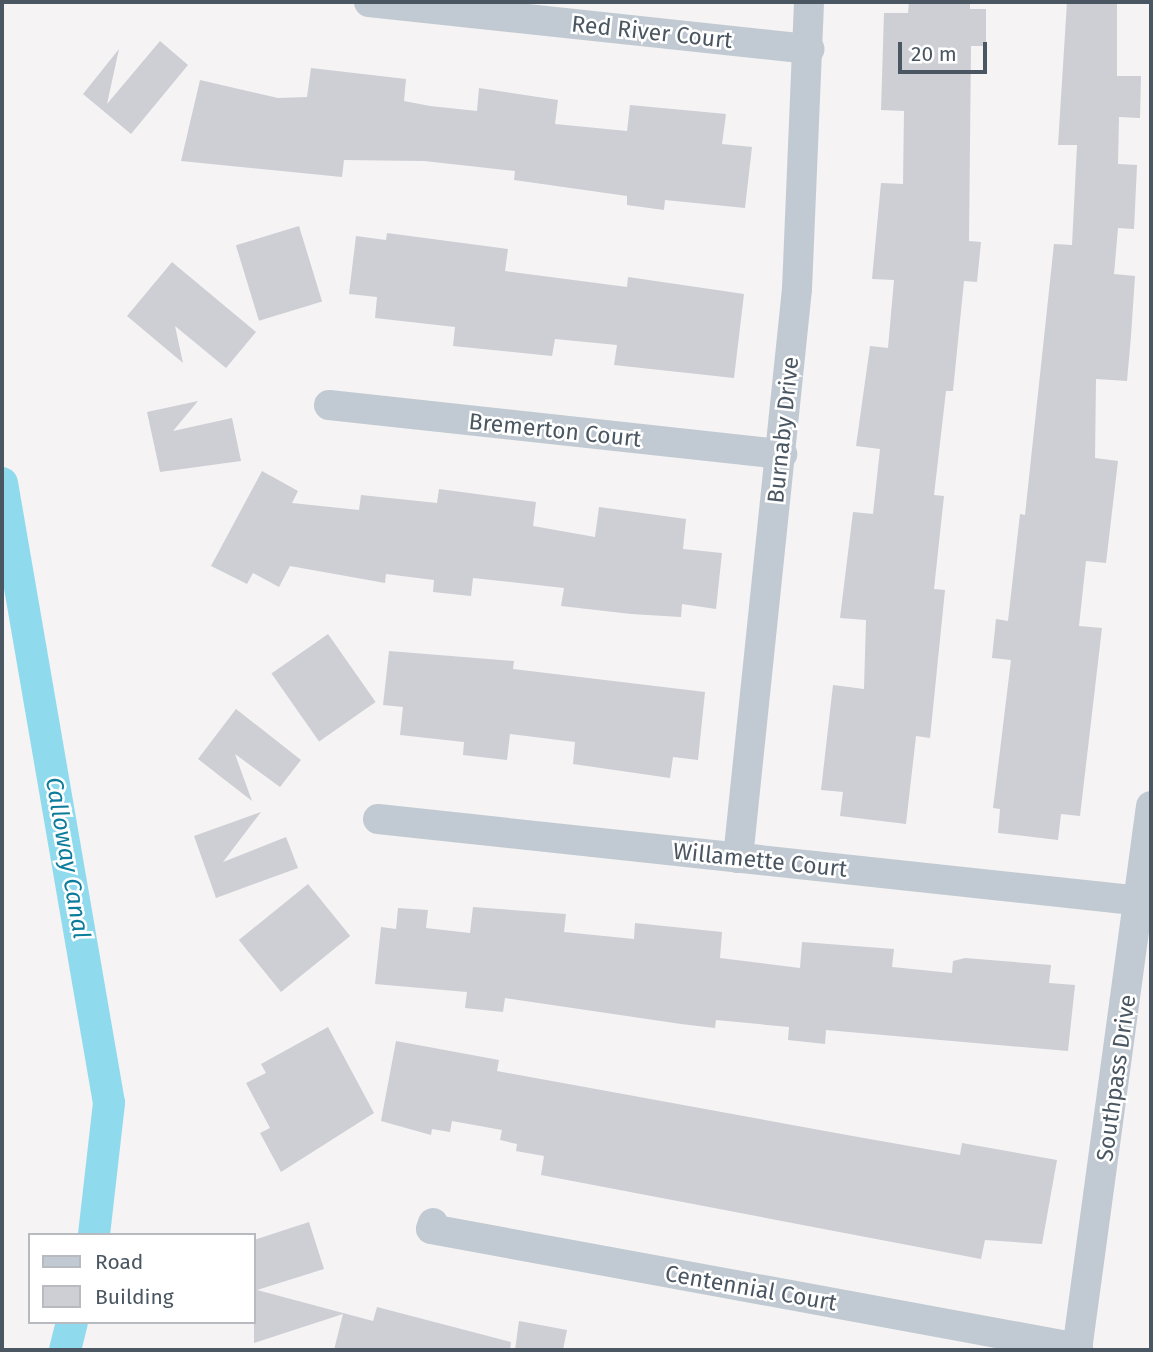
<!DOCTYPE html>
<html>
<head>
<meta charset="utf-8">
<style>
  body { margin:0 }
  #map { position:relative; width:1153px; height:1352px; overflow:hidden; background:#f5f3f3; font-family:"Fira Sans",sans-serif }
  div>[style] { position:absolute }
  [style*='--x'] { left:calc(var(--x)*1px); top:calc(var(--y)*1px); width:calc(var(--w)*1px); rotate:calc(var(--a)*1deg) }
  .canal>* { height:32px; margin:-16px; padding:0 16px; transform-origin:16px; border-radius:16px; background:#90daee }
  .building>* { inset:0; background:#cdcfd5; transform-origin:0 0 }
  .minor>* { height:30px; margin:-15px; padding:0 15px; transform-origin:15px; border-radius:15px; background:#c1cad2 }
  span { translate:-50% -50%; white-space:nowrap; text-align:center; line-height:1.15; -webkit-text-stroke:5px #fff; paint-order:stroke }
  .street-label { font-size:23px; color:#4a5661 }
  .water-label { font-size:24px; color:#0c7c9b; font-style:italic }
  .frame { position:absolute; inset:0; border:4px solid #4a5661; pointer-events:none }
  .legend { position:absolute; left:28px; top:1233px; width:228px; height:91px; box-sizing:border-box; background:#fff; border:2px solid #b7bbc0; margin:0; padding:9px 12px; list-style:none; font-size:21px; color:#4a5661 }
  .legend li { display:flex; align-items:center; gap:14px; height:35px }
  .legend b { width:35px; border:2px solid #b7bbc0 }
  .scale { position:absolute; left:898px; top:42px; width:89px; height:32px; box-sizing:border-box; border:4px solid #4a5661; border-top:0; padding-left:9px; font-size:21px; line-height:24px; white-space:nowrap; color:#4a5661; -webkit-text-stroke:5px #fff; paint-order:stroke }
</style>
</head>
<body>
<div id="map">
  <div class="canal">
    <i style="--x:2;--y:483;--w:629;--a:80.21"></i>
    <i style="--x:109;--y:1103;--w:133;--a:96.5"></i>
    <i style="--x:65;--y:1350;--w:29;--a:-76"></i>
  </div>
  <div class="building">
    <i style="clip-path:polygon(909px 2px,970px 2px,970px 9px,986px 9px,986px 46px,971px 46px,969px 241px,981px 242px,977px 282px,964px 281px,953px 391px,946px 391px,934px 495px,944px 496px,934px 589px,945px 590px,930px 738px,916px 736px,906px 824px,840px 816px,843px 792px,821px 790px,833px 685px,864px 689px,866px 620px,840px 618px,853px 512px,873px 514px,880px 449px,856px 446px,870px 346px,888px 348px,894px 280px,872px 279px,881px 183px,903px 184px,904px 111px,881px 110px,884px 13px,908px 13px)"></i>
    <i style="clip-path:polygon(1067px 2px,1117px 2px,1117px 76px,1141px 76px,1140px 118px,1119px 117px,1118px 164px,1137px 165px,1134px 229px,1118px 228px,1114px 274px,1135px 276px,1131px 336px,1127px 381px,1096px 379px,1095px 458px,1118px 461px,1106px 563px,1086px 561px,1079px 626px,1102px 628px,1080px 816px,1061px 814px,1058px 840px,998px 833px,1000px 809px,993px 808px,1011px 660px,992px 658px,996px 619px,1008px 621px,1020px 514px,1025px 515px,1054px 244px,1072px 245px,1077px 145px,1058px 145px)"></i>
    <i style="clip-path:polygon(160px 41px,188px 65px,131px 134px,83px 94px,119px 49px,107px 104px)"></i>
    <i style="clip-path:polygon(311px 68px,406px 79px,404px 101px,430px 106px,477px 111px,479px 88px,558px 100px,555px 124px,627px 131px,630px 105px,726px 114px,722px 144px,752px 147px,745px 208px,665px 200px,664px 210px,627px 205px,627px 196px,514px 180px,515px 171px,424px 161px,344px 160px,342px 177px,181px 161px,200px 80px,278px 98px,307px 97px)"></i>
    <i style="left:299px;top:226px;width:79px;height:66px;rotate:73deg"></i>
    <i style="clip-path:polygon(387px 233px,508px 249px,505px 271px,627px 287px,628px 277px,744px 294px,734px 378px,614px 365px,617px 345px,555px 339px,552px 356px,453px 346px,455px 327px,375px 318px,377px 297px,349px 294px,356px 236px,386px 240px)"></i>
    <i style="clip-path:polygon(172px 262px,256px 332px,226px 368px,175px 326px,183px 363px,127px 316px)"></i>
    <i style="clip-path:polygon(198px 401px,173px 431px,232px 418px,241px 461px,160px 472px,147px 412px)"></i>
    <i style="clip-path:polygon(262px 471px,298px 491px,292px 503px,359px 510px,361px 495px,437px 503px,439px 489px,536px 502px,533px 526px,595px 537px,599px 507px,686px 519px,683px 549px,722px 553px,716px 609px,682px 604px,681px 617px,631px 614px,561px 606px,564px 588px,473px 578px,471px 596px,433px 592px,434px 580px,386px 574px,385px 583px,290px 566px,279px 587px,253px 573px,247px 584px,211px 566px)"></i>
    <i style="left:328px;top:634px;width:83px;height:69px;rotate:55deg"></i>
    <i style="clip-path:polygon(389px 651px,514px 661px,513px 669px,705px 692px,698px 760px,673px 757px,670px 778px,573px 764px,575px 742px,510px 734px,507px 760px,463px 755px,464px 742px,400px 735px,403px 707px,383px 705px)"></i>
    <i style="clip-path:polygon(236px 709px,301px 760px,280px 787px,235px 754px,252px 801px,198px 759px)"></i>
    <i style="clip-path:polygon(261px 812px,223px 862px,286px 837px,298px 868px,216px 898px,194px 836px)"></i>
    <i style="left:308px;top:884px;width:67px;height:89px;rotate:51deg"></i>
    <i style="clip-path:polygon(473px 907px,566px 914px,564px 932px,634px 939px,635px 923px,722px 932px,720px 958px,800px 968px,802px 942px,894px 949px,892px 967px,952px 973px,953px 961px,965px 958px,1051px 965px,1049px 983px,1075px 985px,1068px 1051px,826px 1030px,825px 1044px,788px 1040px,789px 1027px,716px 1020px,715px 1028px,681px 1024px,505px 998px,503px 1012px,465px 1008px,467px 992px,375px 984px,381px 927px,396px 929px,398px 908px,428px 910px,426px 928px,470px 933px)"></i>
    <i style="clip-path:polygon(328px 1027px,374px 1113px,281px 1172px,260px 1133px,270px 1128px,246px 1083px,266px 1073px,261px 1064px)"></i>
    <i style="clip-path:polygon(396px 1041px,499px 1060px,497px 1071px,847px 1135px,960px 1155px,962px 1143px,1057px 1160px,1042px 1244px,985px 1240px,981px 1259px,541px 1175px,544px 1156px,516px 1151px,517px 1144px,500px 1140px,502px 1130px,452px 1121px,450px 1132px,432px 1129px,431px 1135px,381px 1121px)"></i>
    <i style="clip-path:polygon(309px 1222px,324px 1269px,257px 1290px,373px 1321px,377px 1307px,511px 1342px,510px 1350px,334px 1350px,343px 1314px,254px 1343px,254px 1240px)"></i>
    <i style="clip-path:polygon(519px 1321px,567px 1330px,563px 1350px,515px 1350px)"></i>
  </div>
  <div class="minor">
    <i style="--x:369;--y:2;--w:443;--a:6.1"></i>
    <i style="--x:329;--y:405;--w:456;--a:6.2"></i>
    <i style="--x:378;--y:819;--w:767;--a:6.13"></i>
    <i style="--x:738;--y:858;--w:572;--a:-84.08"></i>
    <i style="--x:797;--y:289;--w:287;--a:-87.6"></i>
    <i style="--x:433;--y:1223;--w:6;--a:108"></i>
    <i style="--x:431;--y:1229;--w:658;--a:10.42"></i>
    <i style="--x:1077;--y:1350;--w:549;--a:-82.25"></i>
  </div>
  <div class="street-label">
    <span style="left:652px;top:32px;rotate:6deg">Red River Court</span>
    <span style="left:555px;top:430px;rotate:6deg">Bremerton Court</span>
    <span style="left:783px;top:430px;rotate:-84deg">Burnaby Drive</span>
    <span style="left:760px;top:860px;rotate:6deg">Willamette Court</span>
    <span style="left:1116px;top:1078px;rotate:-82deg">Southpass Drive</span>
    <span style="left:751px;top:1288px;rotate:10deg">Centennial Court</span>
  </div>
  <div class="water-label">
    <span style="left:67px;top:858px;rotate:80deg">Calloway Canal</span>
  </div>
  <div class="frame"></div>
  <ul class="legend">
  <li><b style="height:9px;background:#c1cad2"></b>Road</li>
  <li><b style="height:19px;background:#cdcfd5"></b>Building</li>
  </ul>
  <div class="scale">20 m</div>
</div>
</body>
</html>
